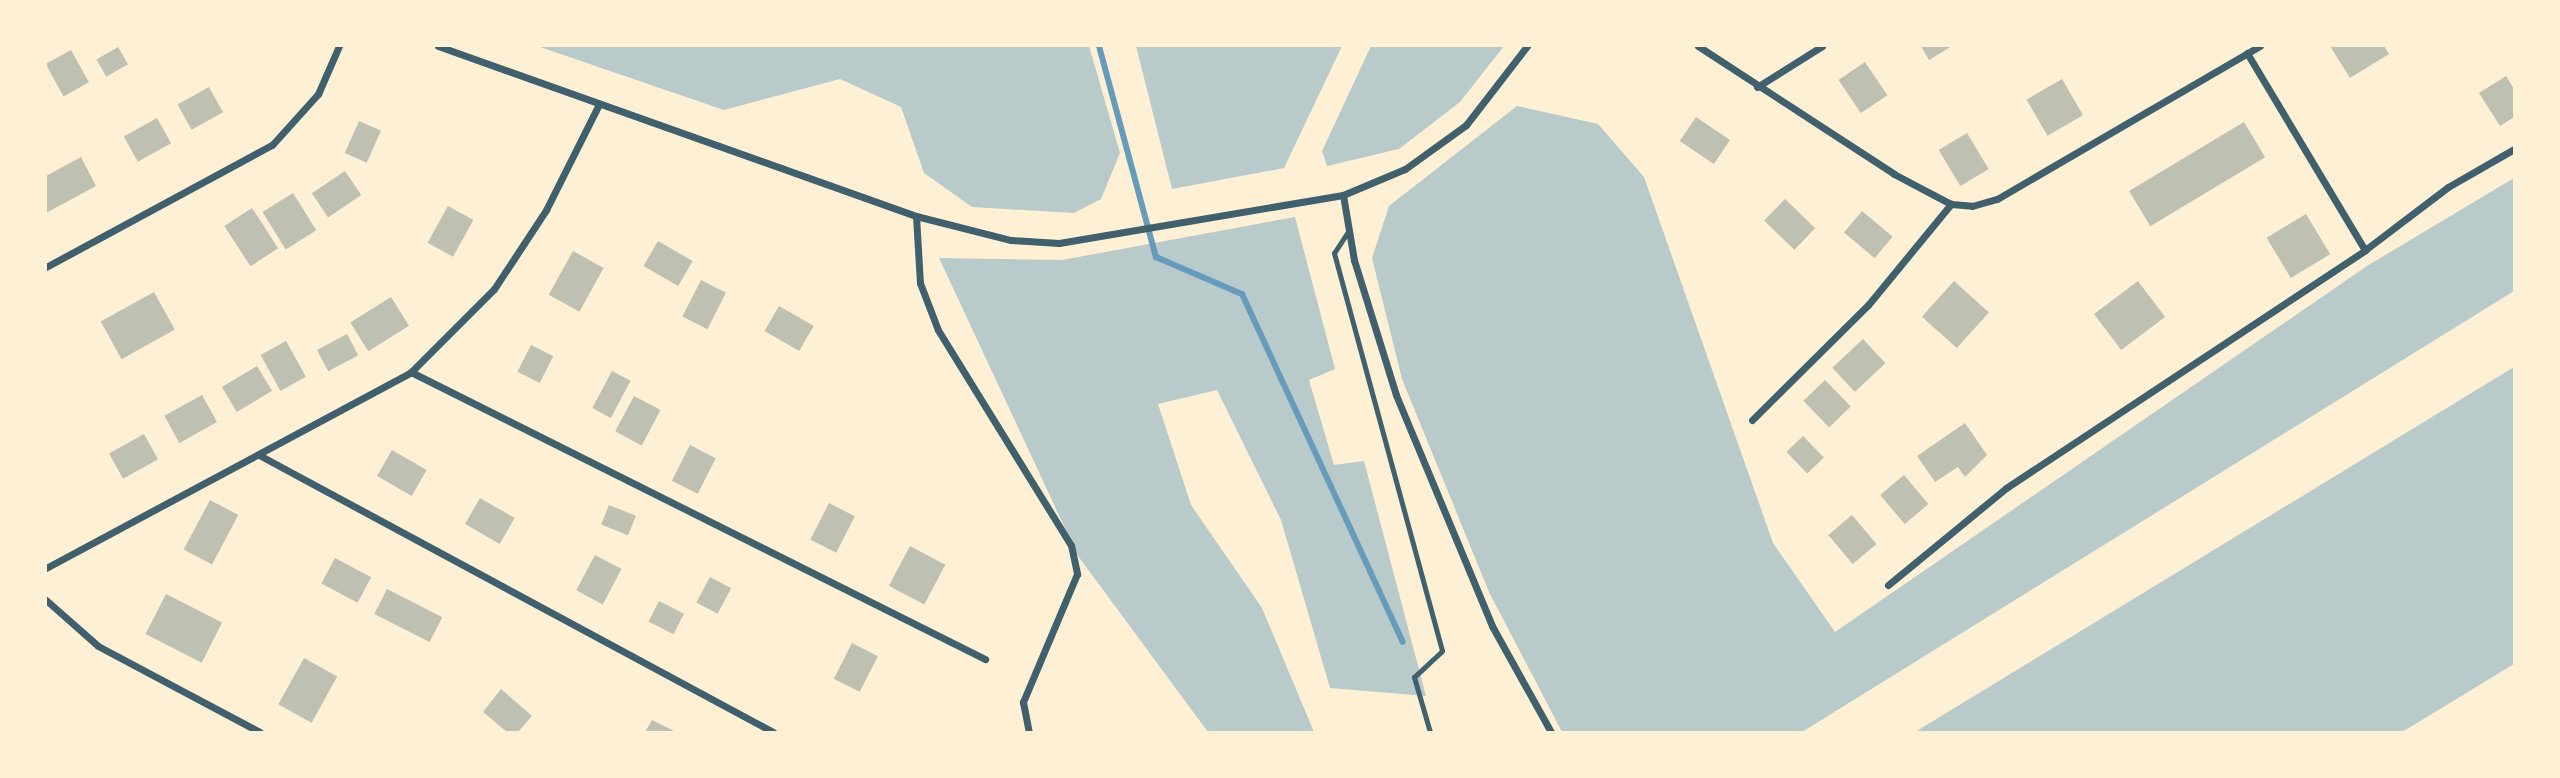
<!DOCTYPE html>
<html>
<head>
<meta charset="utf-8">
<style>
  body { margin:0 }
  #map { position:relative; width:2560px; height:778px; overflow:hidden; background:#fdf0d5; font-family:"Source Sans 3",sans-serif }
  div>[style] { position:absolute }
  [style*='--x'] { left:calc(var(--x)*1px); top:calc(var(--y)*1px); width:calc(var(--w)*1px); rotate:calc(var(--a)*1deg) }
  .green>* { inset:0; background:#b9caca }
  .stream>* { height:6px; margin:-3px; padding:0 3px; transform-origin:3px; border-radius:3px; background:#669bbc }
  .building>* { inset:0; background:#bec0b2; transform-origin:0 0 }
  .service>* { height:5px; margin:-2.5px; padding:0 2.5px; transform-origin:2.5px; border-radius:2.5px; background:#3f606c }
  .minor>* { height:7px; margin:-3.5px; padding:0 3.5px; transform-origin:3.5px; border-radius:3.5px; background:#3f606c }
  span { translate:-50% -50%; white-space:nowrap; text-align:center; line-height:1.15; -webkit-text-stroke:5px #fdf0d5; paint-order:stroke }
  .frame { position:absolute; inset:0; border:47px solid #fdf0d5; pointer-events:none }
</style>
</head>
<body>
<div id="map">
  <div class="green">
    <i style="clip-path:polygon(537px 46px,1089px 46px,1120px 153px,1101px 199px,1074px 213px,972px 207px,924px 173px,901px 107px,840px 79px,724px 110px)"></i>
    <i style="clip-path:polygon(1136px 46px,1342px 46px,1284px 168px,1172px 189px)"></i>
    <i style="clip-path:polygon(1371px 46px,1504px 46px,1460px 102px,1399px 149px,1327px 166px,1322px 151px)"></i>
    <i style="clip-path:polygon(1517px 106px,1598px 124px,1644px 177px,1773px 543px,1835px 632px,2367px 266px,2514px 178px,2514px 291px,1802px 732px,1562px 732px,1489px 592px,1402px 379px,1372px 258px,1389px 206px)"></i>
    <i style="clip-path:polygon(1295px 217px,1335px 369px,1309px 380px,1334px 465px,1364px 461px,1426px 696px,1330px 688px,1281px 520px,1217px 390px,1158px 404px,1191px 505px,1262px 608px,1314px 732px,1208px 732px,1078px 556px,939px 258px,1062px 260px)"></i>
    <i style="clip-path:polygon(2514px 367px,2514px 664px,2402px 732px,1915px 732px)"></i>
  </div>
  <div class="stream">
    <i style="--x:1099;--y:46;--w:219;--a:74.9"></i>
    <i style="--x:1156;--y:257;--w:94;--a:23.3"></i>
    <i style="--x:1242;--y:294;--w:383;--a:65.2"></i>
  </div>
  <div class="building">
    <i style="clip-path:polygon(1921px 46px,1952px 46px,1929px 60px)"></i>
    <i style="clip-path:polygon(2330px 46px,2384px 46px,2389px 54px,2350px 78px)"></i>
    <i style="left:118px;top:47px;width:20px;height:25px;rotate:60deg"></i>
    <i style="left:71px;top:50px;width:37px;height:29px;rotate:61deg"></i>
    <i style="left:1865px;top:62px;width:40px;height:32px;rotate:56deg"></i>
    <i style="clip-path:polygon(2506px 76px,2514px 89px,2514px 117px,2500px 126px,2479px 93px)"></i>
    <i style="left:2062px;top:79px;width:42px;height:41px;rotate:60deg"></i>
    <i style="left:209px;top:87px;width:29px;height:36px;rotate:61deg"></i>
    <i style="left:1696px;top:117px;width:41px;height:29px;rotate:34deg"></i>
    <i style="left:157px;top:118px;width:29px;height:38px;rotate:61deg"></i>
    <i style="left:359px;top:121px;width:24px;height:35px;rotate:24deg"></i>
    <i style="left:2244px;top:122px;width:41px;height:134px;rotate:59deg"></i>
    <i style="left:1967px;top:133px;width:42px;height:33px;rotate:59deg"></i>
    <i style="clip-path:polygon(81px 157px,96px 186px,46px 213px,46px 176px)"></i>
    <i style="left:345px;top:171px;width:29px;height:40px;rotate:56deg"></i>
    <i style="left:293px;top:193px;width:44px;height:36px;rotate:58deg"></i>
    <i style="left:1785px;top:199px;width:42px;height:30px;rotate:44deg"></i>
    <i style="left:448px;top:206px;width:29px;height:42px;rotate:29deg"></i>
    <i style="left:252px;top:208px;width:48px;height:33px;rotate:57deg"></i>
    <i style="left:1862px;top:211px;width:40px;height:28px;rotate:40deg"></i>
    <i style="left:2306px;top:214px;width:47px;height:46px;rotate:59deg"></i>
    <i style="left:658px;top:241px;width:40px;height:29px;rotate:30deg"></i>
    <i style="left:573px;top:251px;width:35px;height:50px;rotate:29deg"></i>
    <i style="left:701px;top:280px;width:28px;height:41px;rotate:27deg"></i>
    <i style="left:1954px;top:281px;width:47px;height:48px;rotate:42deg"></i>
    <i style="left:2138px;top:281px;width:45px;height:55px;rotate:53deg"></i>
    <i style="left:154px;top:292px;width:43px;height:61px;rotate:61deg"></i>
    <i style="left:391px;top:297px;width:34px;height:48px;rotate:58deg"></i>
    <i style="left:779px;top:306px;width:40px;height:29px;rotate:30deg"></i>
    <i style="left:347px;top:334px;width:24px;height:34px;rotate:62deg"></i>
    <i style="left:1863px;top:339px;width:33px;height:42px;rotate:47deg"></i>
    <i style="left:286px;top:341px;width:41px;height:29px;rotate:61deg"></i>
    <i style="left:531px;top:345px;width:25px;height:30px;rotate:27deg"></i>
    <i style="left:257px;top:366px;width:29px;height:41px;rotate:59deg"></i>
    <i style="left:612px;top:371px;width:21px;height:42px;rotate:28deg"></i>
    <i style="left:1825px;top:380px;width:37px;height:30px;rotate:46deg"></i>
    <i style="left:202px;top:395px;width:31px;height:43px;rotate:61deg"></i>
    <i style="left:634px;top:396px;width:30px;height:40px;rotate:28deg"></i>
    <i style="clip-path:polygon(1965px 423px,1987px 455px,1965px 477px,1958px 467px,1935px 482px,1917px 456px)"></i>
    <i style="left:144px;top:434px;width:29px;height:40px;rotate:61deg"></i>
    <i style="left:1803px;top:436px;width:30px;height:23px;rotate:46deg"></i>
    <i style="left:690px;top:445px;width:29px;height:40px;rotate:27deg"></i>
    <i style="left:392px;top:450px;width:40px;height:30px;rotate:30deg"></i>
    <i style="left:1904px;top:475px;width:38px;height:31px;rotate:50deg"></i>
    <i style="left:480px;top:498px;width:40px;height:30px;rotate:30deg"></i>
    <i style="left:210px;top:500px;width:32px;height:56px;rotate:28deg"></i>
    <i style="left:829px;top:503px;width:29px;height:41px;rotate:27deg"></i>
    <i style="left:609px;top:505px;width:29px;height:21px;rotate:22deg"></i>
    <i style="left:1852px;top:515px;width:38px;height:31px;rotate:50deg"></i>
    <i style="left:910px;top:546px;width:40px;height:45px;rotate:28deg"></i>
    <i style="left:595px;top:555px;width:30px;height:40px;rotate:28deg"></i>
    <i style="left:335px;top:558px;width:41px;height:29px;rotate:28deg"></i>
    <i style="left:710px;top:577px;width:24px;height:29px;rotate:28deg"></i>
    <i style="left:387px;top:589px;width:62px;height:28px;rotate:27deg"></i>
    <i style="left:166px;top:594px;width:63px;height:45px;rotate:27deg"></i>
    <i style="left:659px;top:601px;width:28px;height:23px;rotate:27deg"></i>
    <i style="left:852px;top:643px;width:29px;height:40px;rotate:27deg"></i>
    <i style="left:304px;top:658px;width:38px;height:53px;rotate:29deg"></i>
    <i style="clip-path:polygon(501px 689px,532px 716px,518px 732px,507px 732px,483px 712px)"></i>
    <i style="clip-path:polygon(652px 720px,676px 732px,645px 732px)"></i>
  </div>
  <div class="service">
    <i style="--x:1349;--y:230;--w:27;--a:123"></i>
    <i style="--x:1334;--y:253;--w:412;--a:74.8"></i>
    <i style="--x:1442;--y:651;--w:38;--a:137"></i>
    <i style="--x:1414;--y:677;--w:57;--a:73.8"></i>
  </div>
  <div class="minor">
    <i style="--x:438;--y:46;--w:507;--a:19.58"></i>
    <i style="--x:916;--y:216;--w:98;--a:14.2"></i>
    <i style="--x:1011;--y:240;--w:48;--a:3.6"></i>
    <i style="--x:1059;--y:243;--w:288;--a:-9.6"></i>
    <i style="--x:1343;--y:195;--w:67;--a:-22.8"></i>
    <i style="--x:1405;--y:169;--w:75;--a:-35.8"></i>
    <i style="--x:1466;--y:125;--w:100;--a:-52.3"></i>
    <i style="--x:1698;--y:46;--w:234;--a:33.1"></i>
    <i style="--x:1894;--y:174;--w:64;--a:27.8"></i>
    <i style="--x:1951;--y:204;--w:21;--a:5"></i>
    <i style="--x:1972;--y:206;--w:26;--a:-16"></i>
    <i style="--x:1997;--y:199;--w:304;--a:-30.2"></i>
    <i style="--x:2247;--y:53;--w:230;--a:59.1"></i>
    <i style="--x:2365;--y:250;--w:104;--a:-37.2"></i>
    <i style="--x:2448;--y:187;--w:76;--a:-29.9"></i>
    <i style="--x:1757;--y:87;--w:77;--a:-32.2"></i>
    <i style="--x:1343;--y:195;--w:66;--a:80.4"></i>
    <i style="--x:1354;--y:260;--w:141;--a:72.7"></i>
    <i style="--x:1396;--y:395;--w:250;--a:67.4"></i>
    <i style="--x:1492;--y:626;--w:121;--a:60.9"></i>
    <i style="--x:916;--y:216;--w:67;--a:86.6"></i>
    <i style="--x:920;--y:283;--w:50;--a:69"></i>
    <i style="--x:938;--y:330;--w:253;--a:58.3"></i>
    <i style="--x:1071;--y:545;--w:30;--a:78"></i>
    <i style="--x:1077;--y:574;--w:139;--a:112.9"></i>
    <i style="--x:1023;--y:702;--w:31;--a:79"></i>
    <i style="--x:46;--y:267;--w:257;--a:-28.4"></i>
    <i style="--x:272;--y:145;--w:69;--a:-48"></i>
    <i style="--x:318;--y:94;--w:52;--a:-66.4"></i>
    <i style="--x:411;--y:372;--w:642;--a:26.57"></i>
    <i style="--x:1752;--y:420;--w:163;--a:-44.8"></i>
    <i style="--x:1868;--y:305;--w:131;--a:-50.6"></i>
    <i style="--x:259;--y:455;--w:584;--a:28.32"></i>
    <i style="--x:46;--y:568;--w:414;--a:-28.2"></i>
    <i style="--x:411;--y:372;--w:117;--a:-45"></i>
    <i style="--x:494;--y:289;--w:95;--a:-56.6"></i>
    <i style="--x:546;--y:210;--w:119;--a:-63.4"></i>
    <i style="--x:1888;--y:585;--w:153;--a:-39.4"></i>
    <i style="--x:2006;--y:488;--w:431;--a:-33.5"></i>
    <i style="--x:46;--y:600;--w:69;--a:41.5"></i>
    <i style="--x:98;--y:646;--w:183;--a:28"></i>
  </div>
  <div class="frame"></div>
</div>
</body>
</html>
